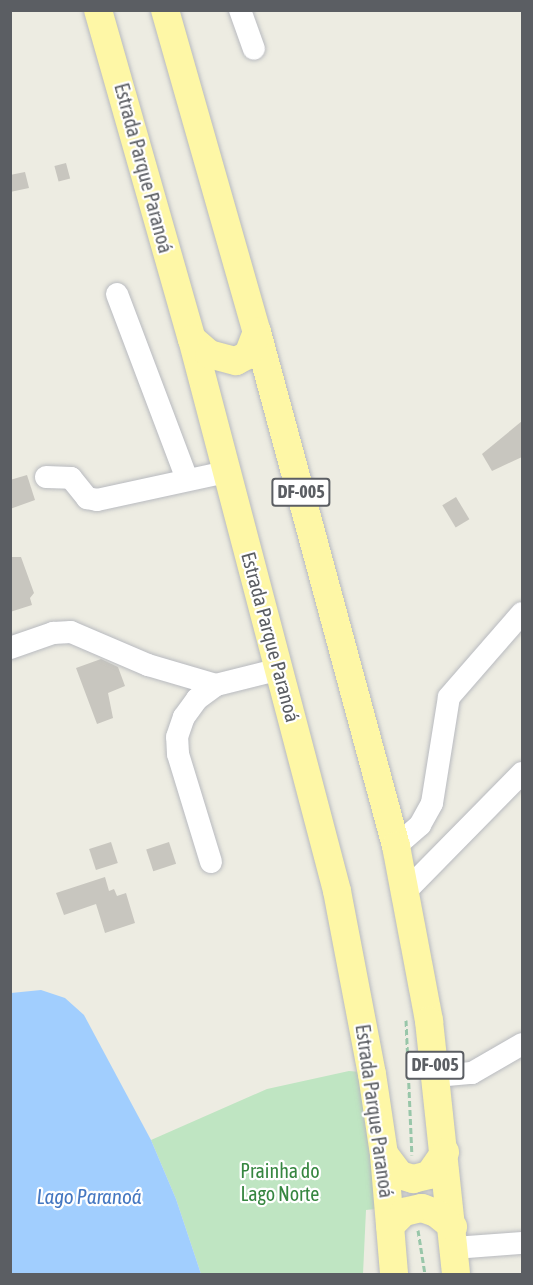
<!DOCTYPE html>
<html>
<head>
<meta charset="utf-8">
<style>
  body { margin:0 }
  #map { position:relative; width:533px; height:1285px; overflow:hidden; background:#edece2; font-family:"Asap Condensed",sans-serif }
  div>[style] { position:absolute }
  [style*='--x'] { left:calc(var(--x)*1px); top:calc(var(--y)*1px); width:calc(var(--w)*1px); rotate:calc(var(--a)*1deg) }
  .green>* { inset:0; background:#bfe5c2 }
  .water>* { inset:0; background:#a1cefe }
  .building>* { inset:0; background:#c8c6bf; transform-origin:0 0 }
  .path>* { height:3px; margin-top:-1.5px; transform-origin:0; background:repeating-linear-gradient(90deg,#98c6a9 0 6px,transparent 0 9px) }
  .roads { filter:drop-shadow(0 0 2px #b8babf) drop-shadow(0 0 2px #b8babf) }
  .minor>* { height:22px; margin:-11px; padding:0 11px; transform-origin:11px; border-radius:11px; background:#fff }
  .major>* { height:28px; margin:-14px; padding:0 14px; transform-origin:14px; border-radius:14px; background:#fef7a6 }
  span { translate:-50% -50%; white-space:nowrap; text-align:center; line-height:1.15; -webkit-text-stroke:4.5px #fff; paint-order:stroke }
  .shield-label span { padding:2px 4px; background:#fff; border:2px solid; border-radius:4px; -webkit-text-stroke-width:0 }
  .shield-label { font-size:18px; color:#5b5e63; font-weight:700 }
  .street-label { font-size:20px; color:#5b5e63 }
  .park-label { font-size:20px; color:#368640 }
  .water-label { font-size:21px; color:#4477c1; font-style:italic }
  .frame { position:absolute; inset:0; border:12px solid #5b5e63; pointer-events:none }
</style>
</head>
<body>
<div id="map">
  <div class="green">
    <i style="clip-path:polygon(349px 1071px,361px 1072px,376px 1209px,366px 1210px,363px 1274px,201px 1274px,176px 1199px,151px 1140px,267px 1089px)"></i>
  </div>
  <div class="water">
    <i style="clip-path:polygon(41px 990px,65px 998px,84px 1015px,151px 1140px,176px 1199px,201px 1274px,11px 1274px,11px 993px)"></i>
  </div>
  <div class="building">
    <i style="left:66px;top:163px;width:16px;height:12px;rotate:75deg"></i>
    <i style="clip-path:polygon(25px 172px,29px 188px,10px 192px,10px 175px)"></i>
    <i style="clip-path:polygon(522px 421px,522px 457px,492px 471px,482px 454px)"></i>
    <i style="clip-path:polygon(27px 475px,35px 500px,10px 509px,10px 480px)"></i>
    <i style="left:456px;top:497px;width:26px;height:16px;rotate:59deg"></i>
    <i style="clip-path:polygon(10px 557px,21px 557px,34px 593px,30px 598px,32px 605px,10px 612px)"></i>
    <i style="clip-path:polygon(101px 659px,118px 667px,125px 686px,108px 693px,113px 718px,97px 724px,76px 668px)"></i>
    <i style="left:111px;top:842px;width:22px;height:23px;rotate:72deg"></i>
    <i style="left:169px;top:842px;width:23px;height:24px;rotate:72deg"></i>
    <i style="clip-path:polygon(105px 877px,109px 891px,114px 889px,117px 896px,126px 893px,135px 923px,105px 933px,96px 904px,64px 915px,56px 893px)"></i>
  </div>
  <div class="path">
    <i style="--x:406;--y:1020;--w:135;--a:87.5"></i>
    <i style="--x:418;--y:1230;--w:45;--a:81"></i>
  </div>
  <div class="roads">
    <div class="minor">
      <i style="--x:240;--y:10;--w:41;--a:70.3"></i>
      <i style="--x:117;--y:294;--w:198;--a:69.3"></i>
      <i style="--x:46;--y:477;--w:25;--a:2"></i>
      <i style="--x:71;--y:478;--w:26;--a:51"></i>
      <i style="--x:87;--y:498;--w:10;--a:11"></i>
      <i style="--x:97;--y:500;--w:132;--a:-12.2"></i>
      <i style="--x:10;--y:648;--w:46;--a:-19.2"></i>
      <i style="--x:53;--y:633;--w:18;--a:-3"></i>
      <i style="--x:71;--y:632;--w:84;--a:23.2"></i>
      <i style="--x:148;--y:665;--w:71;--a:16.4"></i>
      <i style="--x:396;--y:846;--w:32;--a:-41"></i>
      <i style="--x:420;--y:825;--w:25;--a:-61"></i>
      <i style="--x:432;--y:803;--w:107;--a:-80.9"></i>
      <i style="--x:449;--y:697;--w:111;--a:-49"></i>
      <i style="--x:211;--y:862;--w:113;--a:-107"></i>
      <i style="--x:178;--y:754;--w:17;--a:-93"></i>
      <i style="--x:177;--y:737;--w:21;--a:-71"></i>
      <i style="--x:184;--y:717;--w:22;--a:-54"></i>
      <i style="--x:197;--y:699;--w:24;--a:-36"></i>
      <i style="--x:216;--y:685;--w:66;--a:-14"></i>
      <i style="--x:405;--y:892;--w:167;--a:-45.5"></i>
      <i style="--x:436;--y:1076;--w:36;--a:-5"></i>
      <i style="--x:472;--y:1073;--w:58;--a:-30.1"></i>
      <i style="--x:455;--y:1248;--w:67;--a:-4.3"></i>
    </div>
    <div class="major">
      <i style="--x:98;--y:10;--w:342;--a:74.1"></i>
      <i style="--x:192;--y:339;--w:571;--a:75.28"></i>
      <i style="--x:337;--y:891;--w:186;--a:79.2"></i>
      <i style="--x:372;--y:1074;--w:81;--a:81.5"></i>
      <i style="--x:384;--y:1154;--w:120;--a:85.2"></i>
      <i style="--x:165;--y:10;--w:335;--a:74.1"></i>
      <i style="--x:257;--y:332;--w:532;--a:74.87"></i>
      <i style="--x:396;--y:846;--w:178;--a:79.3"></i>
      <i style="--x:429;--y:1021;--w:254;--a:83.9"></i>
      <i style="--x:192;--y:339;--w:23;--a:41"></i>
      <i style="--x:209;--y:354;--w:28;--a:15"></i>
      <i style="--x:236;--y:361;--w:13;--a:-27"></i>
      <i style="--x:248;--y:355;--w:25;--a:-69"></i>
      <i style="--x:384;--y:1154;--w:26;--a:53"></i>
      <i style="--x:400;--y:1175;--w:14;--a:17"></i>
      <i style="--x:413;--y:1179;--w:16;--a:-14"></i>
      <i style="--x:429;--y:1175;--w:28;--a:-55"></i>
      <i style="--x:390;--y:1226;--w:20;--a:-45"></i>
      <i style="--x:404;--y:1212;--w:18;--a:-13"></i>
      <i style="--x:422;--y:1208;--w:15;--a:20"></i>
      <i style="--x:436;--y:1213;--w:22;--a:39"></i>
    </div>
  </div>
  <div class="shield-label">
    <span style="left:301px;top:492px">DF-005</span>
    <span style="left:435px;top:1065px">DF-005</span>
  </div>
  <div class="street-label">
    <span style="left:144px;top:168px;rotate:75deg">Estrada Parque Paranoá</span>
    <span style="left:271px;top:637px;rotate:75deg">Estrada Parque Paranoá</span>
    <span style="left:375px;top:1111px;rotate:82deg">Estrada Parque Paranoá</span>
  </div>
  <div class="park-label">
    <span style="left:280px;top:1182px">Prainha do<br>Lago Norte</span>
  </div>
  <div class="water-label">
    <span style="left:89px;top:1196px">Lago Paranoá</span>
  </div>
  <div class="frame"></div>
</div>
</body>
</html>
